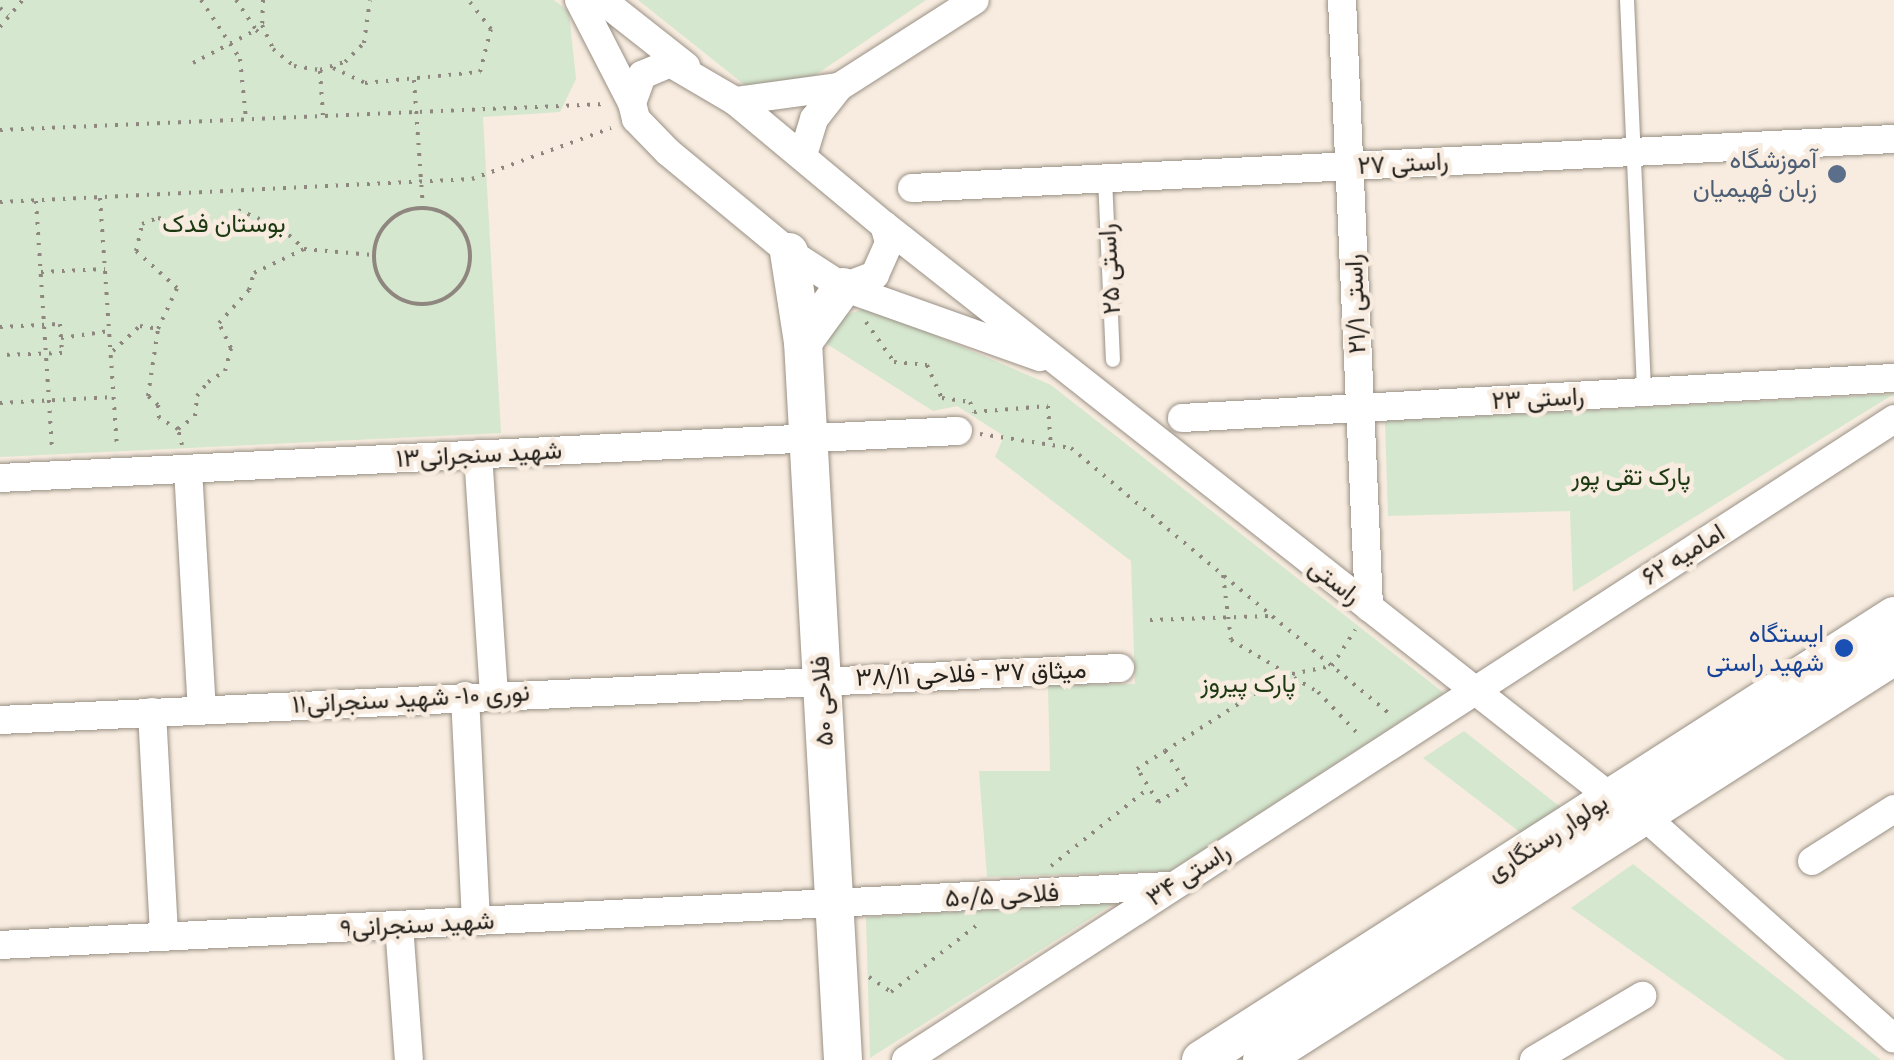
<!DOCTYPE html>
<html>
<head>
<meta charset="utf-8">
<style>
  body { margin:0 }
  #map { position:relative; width:1894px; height:1060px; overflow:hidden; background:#f7ecdf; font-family:Ubuntu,Vazirmatn,sans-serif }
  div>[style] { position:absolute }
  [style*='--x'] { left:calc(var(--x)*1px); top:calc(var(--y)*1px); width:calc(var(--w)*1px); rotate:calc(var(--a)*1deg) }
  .green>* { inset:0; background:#d5e7cf }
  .path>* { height:4px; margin-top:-2px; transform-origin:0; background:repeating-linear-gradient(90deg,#8f877f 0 2.5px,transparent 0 10.5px) }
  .path>.ring { margin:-2px; padding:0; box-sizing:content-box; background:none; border:4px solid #8f877f; border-radius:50% }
  .roads { filter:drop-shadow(0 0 2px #9a9085) drop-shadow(0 0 2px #9a9085) }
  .lane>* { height:14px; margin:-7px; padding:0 7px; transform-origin:7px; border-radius:7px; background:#fff }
  .street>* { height:28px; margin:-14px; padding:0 14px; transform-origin:14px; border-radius:14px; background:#fff }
  .secondary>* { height:38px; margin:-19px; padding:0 19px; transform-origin:19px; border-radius:19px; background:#fff }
  .dots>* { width:28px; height:28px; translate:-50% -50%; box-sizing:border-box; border:5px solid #f7ecdf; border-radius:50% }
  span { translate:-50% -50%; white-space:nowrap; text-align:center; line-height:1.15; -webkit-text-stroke:9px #f7ecdf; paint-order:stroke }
  .service-label { font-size:25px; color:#4e5e75 }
  .right { translate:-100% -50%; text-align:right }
  .street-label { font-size:25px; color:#25211d }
  .park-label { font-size:25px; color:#1d3911 }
  .transit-label { font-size:25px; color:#164399 }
</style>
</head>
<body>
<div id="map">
  <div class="green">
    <i style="clip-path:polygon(0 0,554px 0,569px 12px,576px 79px,560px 112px,483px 117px,501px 433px,0 457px)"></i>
    <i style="clip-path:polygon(638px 0,926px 0,811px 78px,746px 86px)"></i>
    <i style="clip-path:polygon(869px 307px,1051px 385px,1444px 693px,1170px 871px,987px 877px,979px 771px,1050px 771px,1048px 685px,1135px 684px,1131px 561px,995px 457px,1004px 436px,957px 406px,933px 411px,827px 344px,838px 318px)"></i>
    <i style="clip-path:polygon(1894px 394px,1573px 592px,1570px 511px,1388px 516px,1385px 421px)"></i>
    <i style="clip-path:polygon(1464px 731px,1578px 821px,1534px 843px,1423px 758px)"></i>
    <i style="clip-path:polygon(1633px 864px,1881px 1060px,1786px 1060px,1571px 908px)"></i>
    <i style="clip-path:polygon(1116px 902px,870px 1058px,866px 917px)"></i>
  </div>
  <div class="path">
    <i style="--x:201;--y:0;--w:71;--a:56.5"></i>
    <i style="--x:240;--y:59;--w:60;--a:84.3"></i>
    <i style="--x:236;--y:0;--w:36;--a:56"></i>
    <i style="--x:263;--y:0;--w:25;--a:92"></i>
    <i style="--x:262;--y:25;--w:26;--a:65"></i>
    <i style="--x:273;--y:49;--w:27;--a:39"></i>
    <i style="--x:294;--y:66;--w:26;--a:9"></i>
    <i style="--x:320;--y:70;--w:26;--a:-18"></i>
    <i style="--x:345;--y:62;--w:27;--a:-45"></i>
    <i style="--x:364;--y:43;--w:43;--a:-82.1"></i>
    <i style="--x:0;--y:8;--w:11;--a:38"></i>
    <i style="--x:0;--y:27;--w:35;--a:-50"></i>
    <i style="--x:193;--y:63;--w:71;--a:-27.6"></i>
    <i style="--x:256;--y:30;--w:9;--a:41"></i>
    <i style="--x:333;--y:68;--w:35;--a:25"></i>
    <i style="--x:365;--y:83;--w:116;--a:-5.5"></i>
    <i style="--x:480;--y:72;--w:44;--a:-75.7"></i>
    <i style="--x:491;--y:29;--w:37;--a:-128"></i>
    <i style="--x:320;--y:71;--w:45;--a:86.2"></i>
    <i style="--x:414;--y:80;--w:128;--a:86"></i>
    <i style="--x:0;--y:130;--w:606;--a:-2.46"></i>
    <i style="--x:100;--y:198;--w:251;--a:86.1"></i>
    <i style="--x:36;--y:201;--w:251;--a:86.3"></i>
    <i style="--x:0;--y:202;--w:473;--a:-2.8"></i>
    <i style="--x:472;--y:179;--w:148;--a:-20.1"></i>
    <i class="ring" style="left:374px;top:208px;width:92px;height:92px"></i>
    <i style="--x:41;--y:272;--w:64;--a:-2.7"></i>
    <i style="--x:866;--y:322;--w:49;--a:55"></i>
    <i style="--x:894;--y:362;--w:33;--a:5"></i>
    <i style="--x:927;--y:365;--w:36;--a:66"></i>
    <i style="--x:942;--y:398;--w:28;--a:8"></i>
    <i style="--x:970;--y:402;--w:11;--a:68"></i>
    <i style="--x:974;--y:412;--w:74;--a:-4.6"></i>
    <i style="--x:1048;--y:406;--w:39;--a:86"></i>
    <i style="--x:0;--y:327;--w:60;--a:-2.9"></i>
    <i style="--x:60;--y:324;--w:29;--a:86"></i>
    <i style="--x:62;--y:353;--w:62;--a:178.2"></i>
    <i style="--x:61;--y:338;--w:49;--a:-8.3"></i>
    <i style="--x:113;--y:351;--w:37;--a:-43"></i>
    <i style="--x:140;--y:326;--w:18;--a:9"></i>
    <i style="--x:0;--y:403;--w:114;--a:-3"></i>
    <i style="--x:178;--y:429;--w:21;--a:-37"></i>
    <i style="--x:195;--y:416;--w:20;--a:-84"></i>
    <i style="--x:197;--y:396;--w:18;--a:-52"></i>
    <i style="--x:208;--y:382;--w:20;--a:-33"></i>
    <i style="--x:225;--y:371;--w:24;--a:-75"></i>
    <i style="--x:231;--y:348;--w:28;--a:-116"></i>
    <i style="--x:219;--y:323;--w:45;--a:-47.7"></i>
    <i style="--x:249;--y:290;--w:18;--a:-74"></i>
    <i style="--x:254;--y:273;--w:55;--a:-25.6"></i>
    <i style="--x:304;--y:249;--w:69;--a:5"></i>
    <i style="--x:980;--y:434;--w:92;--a:8.7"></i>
    <i style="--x:1071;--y:448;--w:198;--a:39.9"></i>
    <i style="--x:1223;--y:575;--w:65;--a:83"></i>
    <i style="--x:1231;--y:640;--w:101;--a:30.9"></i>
    <i style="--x:1318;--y:692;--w:62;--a:46.3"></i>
    <i style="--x:182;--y:445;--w:16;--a:-104"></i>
    <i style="--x:178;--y:429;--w:22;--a:-150"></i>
    <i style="--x:159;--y:418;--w:13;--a:-94"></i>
    <i style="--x:158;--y:405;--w:13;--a:-138"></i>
    <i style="--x:148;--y:396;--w:68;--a:-81.5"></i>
    <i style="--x:158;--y:329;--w:45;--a:-65.1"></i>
    <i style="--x:177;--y:288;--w:55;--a:-137.9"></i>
    <i style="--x:136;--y:251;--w:28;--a:-77"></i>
    <i style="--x:142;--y:224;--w:17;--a:-21"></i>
    <i style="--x:158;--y:218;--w:62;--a:11.1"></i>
    <i style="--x:219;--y:230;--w:28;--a:-46"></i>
    <i style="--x:238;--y:210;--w:47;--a:22.7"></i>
    <i style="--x:281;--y:228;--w:31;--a:42"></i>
    <i style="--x:1224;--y:576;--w:220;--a:39.8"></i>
    <i style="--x:1150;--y:620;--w:120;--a:-1.9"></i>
    <i style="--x:1165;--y:751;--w:40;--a:56"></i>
    <i style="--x:1187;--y:784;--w:34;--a:148"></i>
    <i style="--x:1158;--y:802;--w:39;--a:-122"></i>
    <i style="--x:1137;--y:769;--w:33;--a:-33"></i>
    <i style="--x:1165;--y:751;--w:139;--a:-32.7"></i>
    <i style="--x:1282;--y:676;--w:51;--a:-11.3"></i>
    <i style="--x:1332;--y:666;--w:43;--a:-57.4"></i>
    <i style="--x:1051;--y:866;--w:125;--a:-38.5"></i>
    <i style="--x:869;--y:977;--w:27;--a:34"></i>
    <i style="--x:891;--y:992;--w:114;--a:-37.9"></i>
  </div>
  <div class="roads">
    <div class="lane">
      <i style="--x:1627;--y:0;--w:392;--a:87.5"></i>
      <i style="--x:1105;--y:178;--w:182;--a:87.5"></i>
    </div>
    <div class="street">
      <i style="--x:579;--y:0;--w:116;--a:62.8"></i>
      <i style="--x:602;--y:0;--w:107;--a:38.2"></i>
      <i style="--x:1342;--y:0;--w:608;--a:87.45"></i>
      <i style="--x:670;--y:63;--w:75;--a:30.3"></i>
      <i style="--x:735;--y:101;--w:194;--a:39.8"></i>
      <i style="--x:884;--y:225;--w:19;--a:74"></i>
      <i style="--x:889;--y:243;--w:35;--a:114"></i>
      <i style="--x:875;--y:275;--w:34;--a:159"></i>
      <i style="--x:843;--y:287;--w:64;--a:-147.1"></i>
      <i style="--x:789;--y:252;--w:157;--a:-140.4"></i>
      <i style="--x:668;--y:152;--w:46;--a:-134.1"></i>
      <i style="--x:636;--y:119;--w:16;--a:-104"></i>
      <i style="--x:632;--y:103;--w:30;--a:-70"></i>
      <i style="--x:642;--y:75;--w:30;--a:-23"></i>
      <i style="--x:735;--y:101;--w:105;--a:-7.7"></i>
      <i style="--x:803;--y:155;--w:38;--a:-73"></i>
      <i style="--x:814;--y:119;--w:41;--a:-52"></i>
      <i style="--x:839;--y:87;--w:161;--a:-32.6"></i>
      <i style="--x:912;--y:188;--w:983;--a:-2.86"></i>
      <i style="--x:884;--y:225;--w:923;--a:38.22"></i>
      <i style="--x:843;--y:287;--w:209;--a:19.6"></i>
      <i style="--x:1182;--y:418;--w:713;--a:-3.22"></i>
      <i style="--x:478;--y:454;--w:241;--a:86.2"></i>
      <i style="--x:188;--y:469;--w:240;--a:86.7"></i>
      <i style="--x:0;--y:478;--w:959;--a:-2.81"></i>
      <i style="--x:465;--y:696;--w:225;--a:87.2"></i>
      <i style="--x:152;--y:712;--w:225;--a:86.9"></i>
      <i style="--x:0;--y:720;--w:1121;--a:-2.66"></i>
      <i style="--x:1643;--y:815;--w:336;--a:41.7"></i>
      <i style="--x:1812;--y:861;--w:97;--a:-32.4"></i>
      <i style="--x:399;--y:925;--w:135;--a:85.8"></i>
      <i style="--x:0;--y:945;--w:1170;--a:-2.89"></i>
      <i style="--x:906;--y:1060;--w:1178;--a:-32.97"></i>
      <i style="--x:1534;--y:1060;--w:126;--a:-30.7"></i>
    </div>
    <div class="secondary">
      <i style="--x:789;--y:252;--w:91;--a:81.2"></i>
      <i style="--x:803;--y:342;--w:719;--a:86.81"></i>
      <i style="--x:803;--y:342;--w:68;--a:-54"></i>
      <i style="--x:1201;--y:1060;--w:823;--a:-32.65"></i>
      <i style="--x:1262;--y:1060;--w:750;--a:-32.59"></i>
    </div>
  </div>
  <div class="dots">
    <i style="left:1837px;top:174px;background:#5c6f8a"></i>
    <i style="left:1844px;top:648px;background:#1a4fb4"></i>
  </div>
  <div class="service-label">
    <span class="right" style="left:1817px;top:174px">آموزشگاه<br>زبان فهیمیان</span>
  </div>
  <div class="street-label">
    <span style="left:1403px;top:163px;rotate:-3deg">راستی ۲۷</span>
    <span style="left:1109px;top:269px;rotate:-93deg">راستی ۲۵</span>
    <span style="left:1355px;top:304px;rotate:-92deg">راستی ۲۱/۱</span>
    <span style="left:1538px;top:398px;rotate:-3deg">راستی ۲۳</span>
    <span style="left:479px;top:454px;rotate:-3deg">شهید سنجرانی۱۳</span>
    <span style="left:1683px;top:554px;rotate:-32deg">امامیه ۶۲</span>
    <span style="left:1335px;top:581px;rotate:38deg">راستی</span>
    <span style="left:971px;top:673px;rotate:-2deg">میثاق ۳۷ - فلاحی ۳۸/۱۱</span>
    <span style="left:411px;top:698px;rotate:-3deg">نوری ۱۰- شهید سنجرانی۱۱</span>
    <span style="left:822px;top:701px;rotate:-93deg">فلاحی ۵۰</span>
    <span style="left:1547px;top:837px;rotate:-33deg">بولوار رستگاری</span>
    <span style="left:1188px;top:874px;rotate:-33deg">راستی ۳۴</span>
    <span style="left:1002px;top:895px;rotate:-3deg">فلاحی ۵۰/۵</span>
    <span style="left:417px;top:924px;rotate:-3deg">شهید سنجرانی۹</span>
  </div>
  <div class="park-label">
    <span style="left:224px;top:223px">بوستان فدک</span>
    <span style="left:1631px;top:476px">پارک تقی پور</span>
    <span style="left:1248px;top:683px">پارک پیروز</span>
  </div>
  <div class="transit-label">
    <span class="right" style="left:1824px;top:648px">ایستگاه<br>شهید راستی</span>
  </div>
</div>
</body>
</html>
